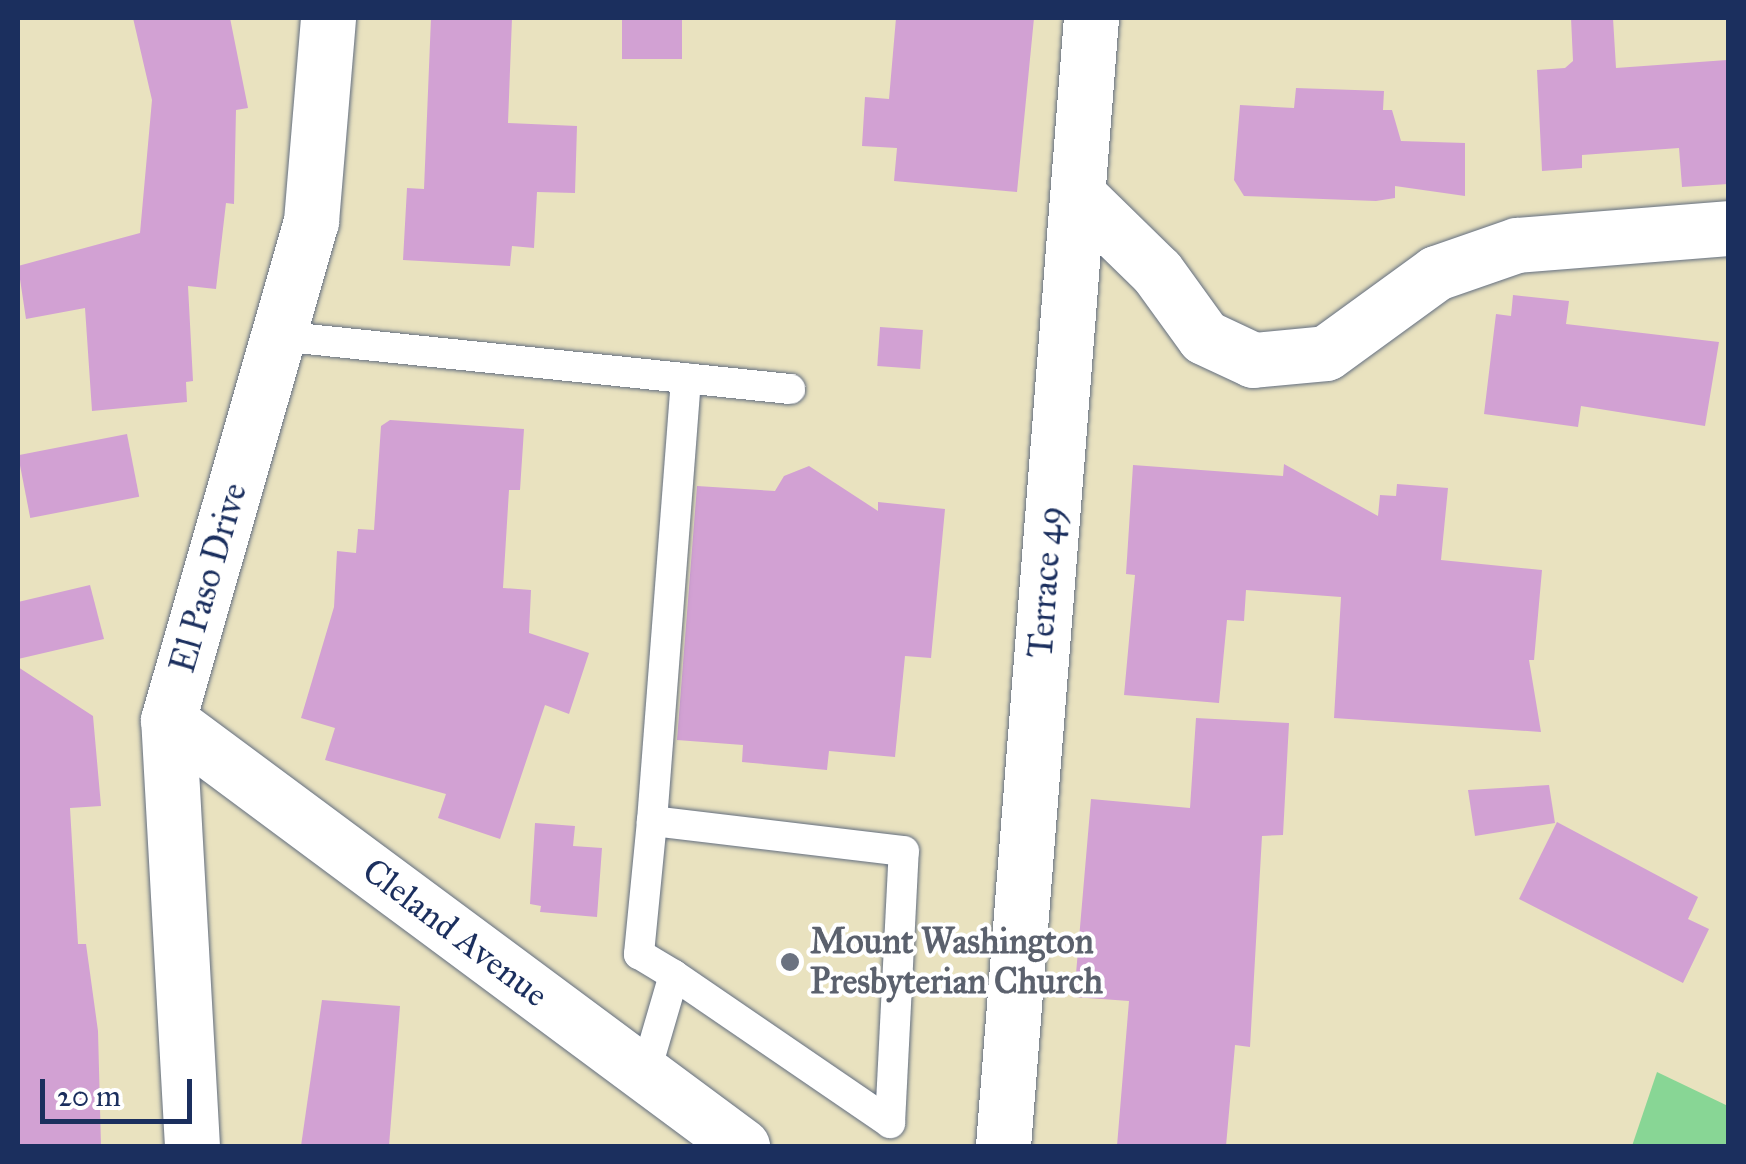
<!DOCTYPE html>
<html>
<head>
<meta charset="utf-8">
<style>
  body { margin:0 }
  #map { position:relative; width:1746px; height:1164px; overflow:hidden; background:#e9e2bf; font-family:"IM FELL Great Primer",serif }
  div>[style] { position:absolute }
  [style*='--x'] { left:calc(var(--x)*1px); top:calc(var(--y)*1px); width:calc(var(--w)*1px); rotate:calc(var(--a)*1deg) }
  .green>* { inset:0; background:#88d695 }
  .building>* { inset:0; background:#d2a1d3; transform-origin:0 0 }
  .roads { filter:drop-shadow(0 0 2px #636e80) drop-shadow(0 0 2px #636e80) }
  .service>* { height:30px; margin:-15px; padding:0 15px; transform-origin:15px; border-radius:15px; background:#fff }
  .minor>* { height:55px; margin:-27.5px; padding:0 27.5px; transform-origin:27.5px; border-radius:27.5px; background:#fff }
  .tertiary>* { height:55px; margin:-27.5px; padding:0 27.5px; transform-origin:27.5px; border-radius:27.5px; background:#fff }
  .dots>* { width:28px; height:28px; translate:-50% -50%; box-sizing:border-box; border:5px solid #fff; border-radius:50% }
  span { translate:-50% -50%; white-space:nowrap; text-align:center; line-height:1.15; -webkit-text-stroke:8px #fff; paint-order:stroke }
  .street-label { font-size:35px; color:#1b2f5e }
  .worship-label { font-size:35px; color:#5b616d; font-weight:700 }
  .left { translate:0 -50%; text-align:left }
  .frame { position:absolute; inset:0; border:20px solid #1b2f5e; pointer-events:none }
  .scale { position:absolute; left:40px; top:1079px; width:152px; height:45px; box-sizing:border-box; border:5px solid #1b2f5e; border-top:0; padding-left:12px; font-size:30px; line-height:35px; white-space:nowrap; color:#1b2f5e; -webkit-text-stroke:8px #fff; paint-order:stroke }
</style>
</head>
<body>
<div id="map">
  <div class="green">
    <i style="clip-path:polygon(1657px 1072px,1728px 1106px,1728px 1146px,1632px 1146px)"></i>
  </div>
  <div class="building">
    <i style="clip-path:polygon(133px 18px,230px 18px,248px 108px,236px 110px,234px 204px,226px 203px,216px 289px,188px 286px,193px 381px,186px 382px,187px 402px,92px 411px,85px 308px,26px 319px,18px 266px,140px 233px,152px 100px)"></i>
    <i style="clip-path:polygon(431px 18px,512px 18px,508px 123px,577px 126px,575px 193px,537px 192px,534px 248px,512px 246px,510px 266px,403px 260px,407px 188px,424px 189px)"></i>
    <i style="left:622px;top:18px;width:60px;height:41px"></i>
    <i style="clip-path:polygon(896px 18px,1034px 18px,1017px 192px,894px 181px,897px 148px,862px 146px,865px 97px,889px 99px)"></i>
    <i style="clip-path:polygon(1571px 18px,1613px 18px,1616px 68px,1727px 60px,1728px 184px,1682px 187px,1679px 148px,1582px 155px,1582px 168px,1542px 171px,1537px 70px,1565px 68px,1573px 61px)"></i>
    <i style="clip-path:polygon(1296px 88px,1384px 91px,1383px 110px,1392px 110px,1401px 141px,1465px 143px,1465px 196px,1395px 186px,1395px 198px,1376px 201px,1244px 196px,1234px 180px,1240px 105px,1294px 108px)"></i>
    <i style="clip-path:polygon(1513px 295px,1569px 301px,1566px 324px,1719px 342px,1705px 426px,1581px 406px,1578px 427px,1484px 414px,1496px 314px,1511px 316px)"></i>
    <i style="left:880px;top:327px;width:43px;height:39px;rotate:4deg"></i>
    <i style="clip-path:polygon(390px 420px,524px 429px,520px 490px,509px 490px,503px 588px,531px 590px,529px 633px,589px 653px,569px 714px,545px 705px,500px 839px,438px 818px,446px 794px,325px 760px,335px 728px,301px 718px,334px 607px,337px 551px,356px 553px,358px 529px,374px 530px,381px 426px)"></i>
    <i style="left:127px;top:434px;width:64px;height:111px;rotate:79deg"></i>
    <i style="clip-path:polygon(1284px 464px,1378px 516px,1380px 495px,1396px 496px,1397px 484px,1448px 488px,1441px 560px,1542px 570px,1534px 660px,1529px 660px,1541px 732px,1334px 718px,1341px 597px,1246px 590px,1244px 621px,1227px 620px,1219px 703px,1124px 695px,1135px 575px,1126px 574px,1133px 465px,1283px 476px)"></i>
    <i style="clip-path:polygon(809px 466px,878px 511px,878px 502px,945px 509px,931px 658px,905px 656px,895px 757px,829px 751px,827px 770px,742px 762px,743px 745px,677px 740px,697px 486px,775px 491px,784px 476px)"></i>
    <i style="clip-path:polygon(90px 585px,104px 639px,18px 659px,18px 602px)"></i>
    <i style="clip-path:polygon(18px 667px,93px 716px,101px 806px,70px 808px,78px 944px,86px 944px,98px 1031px,101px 1146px,18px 1146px)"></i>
    <i style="clip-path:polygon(1196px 718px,1289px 723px,1283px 835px,1262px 836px,1250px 1047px,1235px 1045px,1226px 1146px,1117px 1146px,1129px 1001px,1074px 997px,1091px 799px,1190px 808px)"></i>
    <i style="clip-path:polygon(1549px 785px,1555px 823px,1475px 836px,1468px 790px)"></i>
    <i style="clip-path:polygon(1557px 822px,1698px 897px,1688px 919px,1709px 929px,1683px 983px,1519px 899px)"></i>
    <i style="clip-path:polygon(535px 823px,575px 826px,573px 846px,602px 848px,597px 917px,540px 912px,541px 906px,530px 904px)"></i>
    <i style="clip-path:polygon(322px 1000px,400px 1006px,389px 1146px,301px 1146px)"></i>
  </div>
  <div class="roads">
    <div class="service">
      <i style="--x:278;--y:336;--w:515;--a:5.91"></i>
      <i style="--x:652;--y:821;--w:134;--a:95.6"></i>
      <i style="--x:639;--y:954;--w:41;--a:31"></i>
      <i style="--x:645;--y:1074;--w:103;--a:-73.7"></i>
      <i style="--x:674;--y:975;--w:262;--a:34.4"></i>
      <i style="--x:890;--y:1123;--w:272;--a:-87.1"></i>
      <i style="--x:904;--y:851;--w:254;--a:-173.2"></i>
      <i style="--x:652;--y:821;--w:444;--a:-85.6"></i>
    </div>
    <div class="minor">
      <i style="--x:1078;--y:195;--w:110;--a:44.3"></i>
      <i style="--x:1157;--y:272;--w:80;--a:54.1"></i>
      <i style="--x:1204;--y:337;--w:54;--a:25.1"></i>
      <i style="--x:1253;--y:360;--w:73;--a:-5.5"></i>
      <i style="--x:1326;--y:353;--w:136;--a:-36"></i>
      <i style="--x:1436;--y:273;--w:86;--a:-19.1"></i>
      <i style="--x:1517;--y:245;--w:212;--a:-4.6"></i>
      <i style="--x:168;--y:720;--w:715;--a:36.58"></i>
      <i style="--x:1003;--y:1146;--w:1131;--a:-85.54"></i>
    </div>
    <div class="tertiary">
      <i style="--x:192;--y:1146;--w:427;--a:-93.2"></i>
      <i style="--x:168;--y:720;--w:519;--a:-74.01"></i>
      <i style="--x:311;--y:221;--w:204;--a:-85.2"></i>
    </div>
  </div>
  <div class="dots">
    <i style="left:790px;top:962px;background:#6b7280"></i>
  </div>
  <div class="street-label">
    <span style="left:209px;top:578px;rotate:-74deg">El Paso Drive</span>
    <span style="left:1046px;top:582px;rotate:-86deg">Terrace 49</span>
    <span style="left:455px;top:933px;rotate:37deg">Cleland Avenue</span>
  </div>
  <div class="worship-label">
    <span class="left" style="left:810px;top:962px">Mount Washington<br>Presbyterian Church</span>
  </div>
  <div class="frame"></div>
  <div class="scale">20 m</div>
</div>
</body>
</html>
